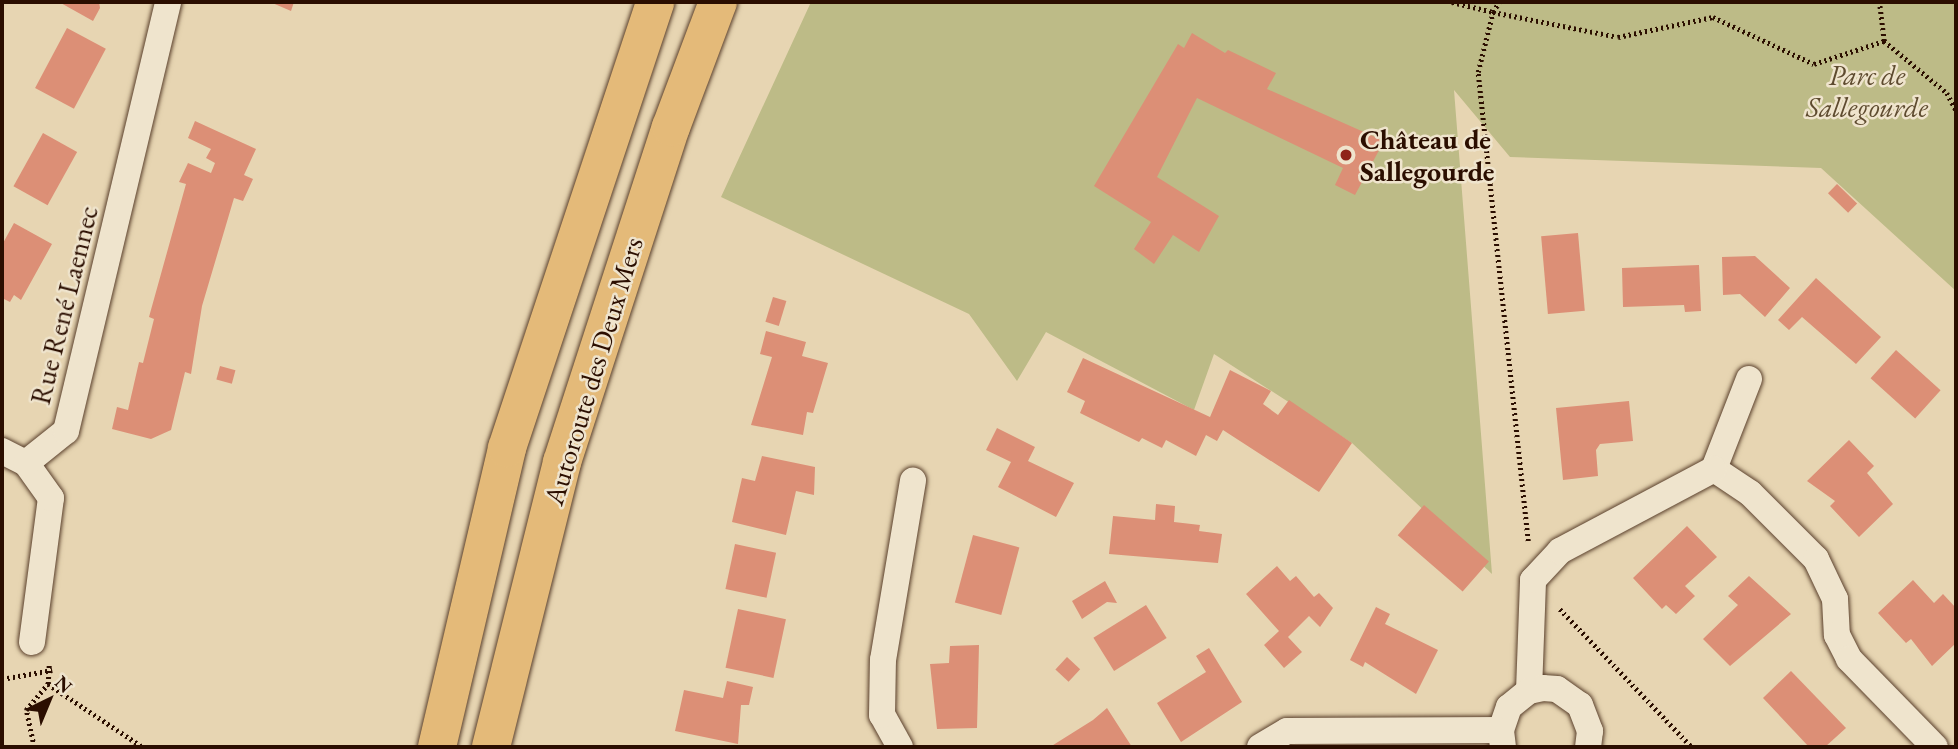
<!DOCTYPE html>
<html>
<head>
<meta charset="utf-8">
<style>
  body { margin:0 }
  #map { position:relative; width:1958px; height:749px; overflow:hidden; background:#e7d5b2; font-family:"EB Garamond",serif }
  div>[style] { position:absolute }
  [style*='--x'] { left:calc(var(--x)*1px); top:calc(var(--y)*1px); width:calc(var(--w)*1px); rotate:calc(var(--a)*1deg) }
  .green>* { inset:0; background:#bdbb87 }
  .building>* { inset:0; background:#dc8f76; transform-origin:0 0 }
  .path>* { height:4.5px; margin-top:-2.25px; transform-origin:0; background:repeating-linear-gradient(90deg,#2b0e00 0 2px,transparent 0 5.5px) }
  .roads { filter:drop-shadow(0 0 2px #5a402c) drop-shadow(0 0 2px #5a402c) }
  .minor>* { height:26px; margin:-13px; padding:0 13px; transform-origin:13px; border-radius:13px; background:#efe4cd }
  .motorway>* { height:38px; margin:-19px; padding:0 19px; transform-origin:19px; border-radius:19px; background:#e4ba79 }
  .dots>* { width:19px; height:19px; translate:-50% -50%; box-sizing:border-box; border:4px solid #efe4cd; border-radius:50% }
  span { translate:-50% -50%; white-space:nowrap; text-align:center; line-height:1.15; -webkit-text-stroke:5px #efe4cd; paint-order:stroke }
  .park-label { font-size:28px; color:#5e4b2f; font-style:italic }
  .poi-label { font-size:28px; color:#2b0e00; font-weight:700 }
  .left { translate:0 -50%; text-align:left }
  .street-label { font-size:28px; color:#2b0e00 }
  .frame { position:absolute; inset:0; border:4px solid #2b0e00; pointer-events:none }
  .north { position:absolute; left:14px; top:665px; width:70px; height:70px; -webkit-text-stroke:5px #efe4cd; paint-order:stroke; rotate:43deg; font-size:19px; font-weight:700; line-height:28px; text-align:center; color:#2b0e00 }
  .north::after { content:''; display:block; margin:auto; width:24px; height:32px; background:#2b0e00; clip-path:polygon(50% 0,100% 100%,50% 72%,0 100%) }
</style>
</head>
<body>
<div id="map">
  <div class="green">
    <i style="clip-path:polygon(811px 2px,1956px 2px,1956px 291px,1821px 168px,1510px 157px,1454px 90px,1492px 574px,1352px 443px,1214px 354px,1194px 410px,1046px 332px,1017px 381px,969px 314px,721px 197px)"></i>
  </div>
  <div class="building">
    <i style="clip-path:polygon(59px 2px,99px 2px,100px 8px,93px 21px)"></i>
    <i style="clip-path:polygon(270px 2px,294px 2px,291px 11px)"></i>
    <i style="left:67px;top:28px;width:44px;height:68px;rotate:28deg"></i>
    <i style="clip-path:polygon(1192px 33px,1225px 53px,1228px 50px,1276px 73px,1267px 89px,1384px 141px,1355px 195px,1335px 185px,1343px 168px,1197px 98px,1157px 177px,1219px 216px,1199px 252px,1173px 235px,1154px 264px,1134px 249px,1151px 222px,1094px 186px,1178px 44px,1184px 48px)"></i>
    <i style="clip-path:polygon(195px 121px,256px 149px,244px 175px,253px 179px,243px 201px,234px 198px,202px 306px,191px 374px,185px 372px,171px 430px,151px 439px,112px 429px,117px 407px,128px 410px,139px 362px,143px 363px,154px 319px,149px 317px,186px 184px,179px 182px,188px 163px,211px 173px,215px 163px,206px 158px,211px 149px,188px 138px)"></i>
    <i style="left:43px;top:133px;width:39px;height:61px;rotate:29deg"></i>
    <i style="left:1837px;top:184px;width:28px;height:13px;rotate:44deg"></i>
    <i style="clip-path:polygon(14px 223px,52px 244px,21px 300px,14px 295px,10px 302px,2px 298px,2px 245px)"></i>
    <i style="left:1578px;top:233px;width:78px;height:37px;rotate:85deg"></i>
    <i style="clip-path:polygon(1755px 256px,1790px 288px,1765px 317px,1740px 294px,1723px 295px,1722px 257px)"></i>
    <i style="clip-path:polygon(1699px 265px,1701px 311px,1685px 312px,1684px 305px,1623px 307px,1622px 268px)"></i>
    <i style="clip-path:polygon(1816px 278px,1881px 337px,1856px 364px,1802px 317px,1789px 330px,1778px 320px)"></i>
    <i style="left:773px;top:297px;width:14px;height:26px;rotate:17deg"></i>
    <i style="clip-path:polygon(766px 331px,806px 342px,802px 356px,828px 363px,813px 413px,807px 412px,803px 435px,751px 425px,772px 357px,760px 354px)"></i>
    <i style="left:1896px;top:350px;width:60px;height:38px;rotate:42deg"></i>
    <i style="clip-path:polygon(1083px 358px,1210px 417px,1230px 370px,1271px 391px,1263px 404px,1278px 415px,1289px 400px,1352px 443px,1319px 492px,1223px 430px,1217px 441px,1206px 435px,1196px 456px,1166px 440px,1162px 448px,1142px 438px,1139px 442px,1080px 413px,1085px 401px,1067px 392px)"></i>
    <i style="left:220px;top:366px;width:16px;height:14px;rotate:15deg"></i>
    <i style="clip-path:polygon(1629px 401px,1633px 441px,1600px 444px,1596px 450px,1598px 476px,1563px 480px,1556px 408px)"></i>
    <i style="clip-path:polygon(997px 428px,1035px 447px,1028px 461px,1074px 483px,1056px 517px,998px 487px,1011px 462px,986px 450px)"></i>
    <i style="clip-path:polygon(1849px 440px,1874px 466px,1867px 473px,1893px 504px,1859px 537px,1830px 506px,1835px 501px,1807px 481px)"></i>
    <i style="clip-path:polygon(762px 456px,815px 467px,814px 495px,796px 491px,786px 535px,732px 522px,742px 478px,755px 481px)"></i>
    <i style="clip-path:polygon(1156px 504px,1175px 506px,1174px 522px,1200px 525px,1199px 531px,1222px 534px,1218px 563px,1109px 554px,1113px 516px,1155px 520px)"></i>
    <i style="left:1424px;top:505px;width:86px;height:40px;rotate:41deg"></i>
    <i style="clip-path:polygon(1687px 526px,1717px 557px,1685px 586px,1695px 596px,1676px 614px,1666px 605px,1662px 609px,1633px 578px)"></i>
    <i style="left:973px;top:535px;width:48px;height:70px;rotate:15deg"></i>
    <i style="left:735px;top:544px;width:42px;height:46px;rotate:12deg"></i>
    <i style="clip-path:polygon(1277px 566px,1290px 581px,1296px 576px,1314px 597px,1319px 593px,1333px 608px,1320px 627px,1309px 616px,1288px 637px,1302px 652px,1284px 668px,1264px 645px,1279px 631px,1246px 594px)"></i>
    <i style="clip-path:polygon(1749px 576px,1791px 614px,1730px 666px,1703px 639px,1738px 605px,1728px 596px)"></i>
    <i style="clip-path:polygon(1913px 580px,1934px 603px,1943px 594px,1956px 608px,1956px 643px,1932px 666px,1911px 639px,1906px 643px,1878px 613px)"></i>
    <i style="clip-path:polygon(1105px 581px,1117px 603px,1107px 602px,1082px 619px,1072px 601px)"></i>
    <i style="left:1146px;top:605px;width:39px;height:62px;rotate:58deg"></i>
    <i style="clip-path:polygon(1376px 607px,1390px 614px,1385px 624px,1438px 650px,1416px 694px,1365px 662px,1363px 667px,1350px 660px)"></i>
    <i style="left:738px;top:609px;width:49px;height:60px;rotate:12deg"></i>
    <i style="clip-path:polygon(979px 645px,977px 728px,937px 729px,930px 664px,949px 663px,950px 646px)"></i>
    <i style="clip-path:polygon(1209px 648px,1242px 702px,1181px 742px,1157px 703px,1206px 672px,1196px 656px)"></i>
    <i style="left:1067px;top:657px;width:18px;height:17px;rotate:43deg"></i>
    <i style="clip-path:polygon(1791px 671px,1846px 728px,1825px 747px,1809px 747px,1763px 698px)"></i>
    <i style="clip-path:polygon(727px 681px,753px 687px,749px 705px,741px 705px,738px 744px,675px 731px,684px 690px,723px 698px)"></i>
    <i style="clip-path:polygon(1107px 708px,1132px 747px,1050px 747px,1093px 720px)"></i>
  </div>
  <div class="path">
    <i style="--x:1452;--y:2;--w:42;--a:13.7"></i>
    <i style="--x:1493;--y:12;--w:12;--a:-59"></i>
    <i style="--x:1884;--y:41;--w:82;--a:39.5"></i>
    <i style="--x:1947;--y:93;--w:19;--a:62"></i>
    <i style="--x:1528;--y:541;--w:472;--a:-96.1"></i>
    <i style="--x:1478;--y:72;--w:62;--a:-76"></i>
    <i style="--x:1493;--y:12;--w:127;--a:11.3"></i>
    <i style="--x:1618;--y:37;--w:97;--a:-11.9"></i>
    <i style="--x:1713;--y:17;--w:111;--a:25"></i>
    <i style="--x:1814;--y:64;--w:74;--a:-18.2"></i>
    <i style="--x:1884;--y:41;--w:39;--a:-97"></i>
    <i style="--x:1560;--y:609;--w:191;--a:46.3"></i>
    <i style="--x:2;--y:679;--w:51;--a:-10.2"></i>
    <i style="--x:48;--y:684;--w:114;--a:33.6"></i>
    <i style="--x:34;--y:747;--w:38;--a:-102"></i>
    <i style="--x:26;--y:710;--w:34;--a:-50"></i>
    <i style="--x:48;--y:684;--w:19;--a:-87"></i>
  </div>
  <div class="roads">
    <div class="minor">
      <i style="--x:1749;--y:379;--w:97;--a:111.3"></i>
      <i style="--x:1714;--y:469;--w:43;--a:33.7"></i>
      <i style="--x:1750;--y:493;--w:93;--a:45"></i>
      <i style="--x:1816;--y:559;--w:44;--a:64.6"></i>
      <i style="--x:1835;--y:599;--w:36;--a:87"></i>
      <i style="--x:1837;--y:635;--w:27;--a:63"></i>
      <i style="--x:1849;--y:659;--w:123;--a:45.7"></i>
      <i style="--x:2;--y:451;--w:27;--a:27"></i>
      <i style="--x:32;--y:642;--w:145;--a:-82.5"></i>
      <i style="--x:51;--y:498;--w:43;--a:-125.5"></i>
      <i style="--x:26;--y:463;--w:51;--a:-38.7"></i>
      <i style="--x:66;--y:431;--w:441;--a:-76.6"></i>
      <i style="--x:1529;--y:691;--w:111;--a:-87.9"></i>
      <i style="--x:1533;--y:580;--w:40;--a:-47"></i>
      <i style="--x:1560;--y:551;--w:174;--a:-28"></i>
      <i style="--x:900;--y:747;--w:37;--a:-119"></i>
      <i style="--x:882;--y:715;--w:55;--a:-89"></i>
      <i style="--x:883;--y:660;--w:182;--a:-80.5"></i>
      <i style="--x:1260;--y:747;--w:31;--a:-31"></i>
      <i style="--x:1287;--y:731;--w:214;--a:-0.3"></i>
      <i style="--x:1503;--y:747;--w:17;--a:-97"></i>
      <i style="--x:1501;--y:730;--w:24;--a:-71"></i>
      <i style="--x:1509;--y:707;--w:26;--a:-39"></i>
      <i style="--x:1529;--y:691;--w:14;--a:-12"></i>
      <i style="--x:1543;--y:688;--w:14;--a:4"></i>
      <i style="--x:1557;--y:689;--w:28;--a:35"></i>
      <i style="--x:1580;--y:705;--w:28;--a:69"></i>
      <i style="--x:1590;--y:731;--w:16;--a:97"></i>
    </div>
    <div class="motorway">
      <i style="--x:437;--y:747;--w:307;--a:-76.8"></i>
      <i style="--x:507;--y:448;--w:470;--a:-71.6"></i>
      <i style="--x:491;--y:747;--w:294;--a:-76"></i>
      <i style="--x:562;--y:462;--w:352;--a:-72"></i>
      <i style="--x:671;--y:127;--w:134;--a:-69.4"></i>
    </div>
  </div>
  <div class="dots">
    <i style="left:1346px;top:155px;background:#8f2418"></i>
  </div>
  <div class="park-label">
    <span style="left:1867px;top:91px">Parc de<br>Sallegourde</span>
  </div>
  <div class="poi-label">
    <span class="left" style="left:1360px;top:155px">Château de<br>Sallegourde</span>
  </div>
  <div class="street-label">
    <span style="left:64px;top:305px;rotate:-76deg">Rue René Laennec</span>
    <span style="left:593px;top:371px;rotate:-73deg">Autoroute des Deux Mers</span>
  </div>
  <div class="frame"></div>
  <div class="north">N</div>
</div>
</body>
</html>
